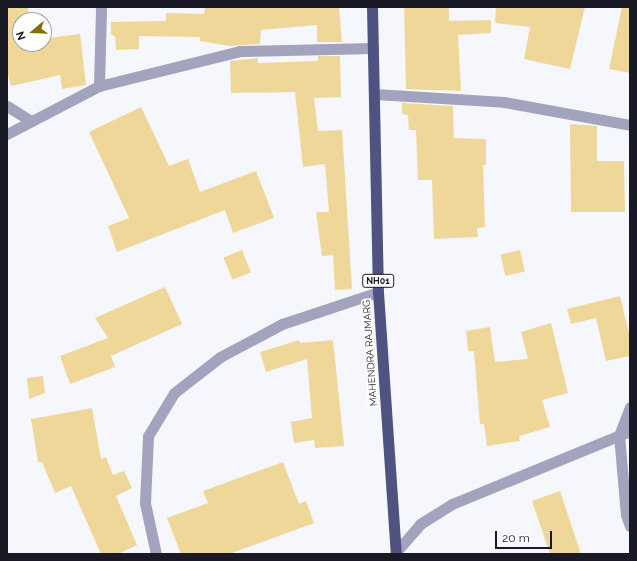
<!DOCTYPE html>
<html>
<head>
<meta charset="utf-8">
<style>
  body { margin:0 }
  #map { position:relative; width:637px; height:561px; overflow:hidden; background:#f6f7fd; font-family:Raleway,sans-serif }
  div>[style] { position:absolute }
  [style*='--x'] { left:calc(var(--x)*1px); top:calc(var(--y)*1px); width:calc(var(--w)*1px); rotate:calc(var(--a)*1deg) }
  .building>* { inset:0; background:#eed798; transform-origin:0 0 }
  .minor>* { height:11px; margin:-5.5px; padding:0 5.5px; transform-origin:5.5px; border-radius:5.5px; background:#a2a4be }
  .tertiary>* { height:11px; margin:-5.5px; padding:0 5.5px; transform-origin:5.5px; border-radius:5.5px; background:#a2a4be }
  .trunk>* { height:11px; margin:-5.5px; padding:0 5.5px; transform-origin:5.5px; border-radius:5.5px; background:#505282 }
  span { translate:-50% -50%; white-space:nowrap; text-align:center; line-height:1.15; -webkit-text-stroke:3.5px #fff; paint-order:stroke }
  .shield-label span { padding:1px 3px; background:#fff; border:1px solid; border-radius:3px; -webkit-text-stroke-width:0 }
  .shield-label { font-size:9px; color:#191a25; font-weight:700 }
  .street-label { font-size:10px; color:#191a25 }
  .frame { position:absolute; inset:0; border:8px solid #191a25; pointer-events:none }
  .north { position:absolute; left:12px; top:12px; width:40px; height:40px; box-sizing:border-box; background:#fff; border:1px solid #a3a3a8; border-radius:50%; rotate:251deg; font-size:11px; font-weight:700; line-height:16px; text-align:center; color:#191a25 }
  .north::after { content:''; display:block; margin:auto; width:14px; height:18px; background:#886c0b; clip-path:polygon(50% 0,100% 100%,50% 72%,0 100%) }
  .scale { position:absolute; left:495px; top:531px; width:57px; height:18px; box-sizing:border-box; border:2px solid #191a25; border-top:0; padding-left:5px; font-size:12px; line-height:14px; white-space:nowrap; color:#191a25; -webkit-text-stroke:3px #fff; paint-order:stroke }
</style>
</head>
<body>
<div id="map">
  <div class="building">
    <i style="clip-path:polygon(evenodd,7px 7px,28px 7px,29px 17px,43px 14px,48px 38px,80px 34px,86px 85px,62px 89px,60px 75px,11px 86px,7px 71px,7px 7px,20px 20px,44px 20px,44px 44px,20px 44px,20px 20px)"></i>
    <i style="clip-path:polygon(205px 7px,339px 7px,342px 42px,317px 42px,317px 25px,261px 30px,260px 44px,230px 46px,200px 41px,200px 37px,139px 36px,139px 49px,116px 50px,115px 36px,111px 35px,111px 22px,166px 21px,166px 13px,204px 14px)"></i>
    <i style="clip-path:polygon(404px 7px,449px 7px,449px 21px,491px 20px,491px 33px,458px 35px,461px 91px,406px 89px)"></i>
    <i style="clip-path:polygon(496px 7px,585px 7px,570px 69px,524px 59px,530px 27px,495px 23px)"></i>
    <i style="clip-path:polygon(622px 7px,630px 7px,630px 73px,609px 69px)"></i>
    <i style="clip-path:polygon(318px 56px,340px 56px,341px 97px,314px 98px,318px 131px,342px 130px,352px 289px,335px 290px,333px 255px,322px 256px,316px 212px,329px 212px,325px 164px,303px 167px,295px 92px,231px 93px,230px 61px,258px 58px,258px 63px,318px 61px)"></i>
    <i style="clip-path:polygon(402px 103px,453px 106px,454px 138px,486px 139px,486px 165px,483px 165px,485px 227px,477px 228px,478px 237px,434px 239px,432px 180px,418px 180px,416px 130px,409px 130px,408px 115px,402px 114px)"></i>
    <i style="clip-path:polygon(141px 107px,169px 166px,188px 159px,200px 192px,256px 171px,274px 218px,233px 233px,225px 210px,117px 252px,108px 226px,129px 218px,89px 132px)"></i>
    <i style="clip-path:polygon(570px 124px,597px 126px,597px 161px,624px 161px,625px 212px,571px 212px)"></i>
    <i style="left:242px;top:250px;width:24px;height:20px;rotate:68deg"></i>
    <i style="left:520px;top:250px;width:22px;height:20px;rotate:77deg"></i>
    <i style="clip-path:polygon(165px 287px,182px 324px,111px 356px,115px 367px,70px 384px,60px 356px,108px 338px,95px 318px)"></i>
    <i style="clip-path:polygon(620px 296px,630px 337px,630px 356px,606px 361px,596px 318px,571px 324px,567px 309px)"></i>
    <i style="clip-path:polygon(551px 323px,568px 393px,542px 400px,550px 427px,519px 436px,520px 441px,487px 446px,484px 424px,480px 424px,474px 351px,468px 351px,466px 331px,490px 327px,495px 362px,528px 359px,521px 332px)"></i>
    <i style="clip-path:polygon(299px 340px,300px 343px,333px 340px,344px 446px,315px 448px,314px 440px,294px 443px,291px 422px,312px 418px,307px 359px,266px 372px,260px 352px)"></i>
    <i style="clip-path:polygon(43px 376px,45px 393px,29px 399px,27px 378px)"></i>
    <i style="clip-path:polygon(92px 408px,101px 459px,106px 457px,113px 475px,124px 471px,132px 488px,116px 496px,137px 545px,118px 554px,101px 554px,71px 486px,55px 493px,42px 462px,38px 462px,31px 419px)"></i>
    <i style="clip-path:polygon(283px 462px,299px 504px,306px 501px,314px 523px,229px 554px,181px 554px,167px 518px,208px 503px,203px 491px)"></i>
    <i style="clip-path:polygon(560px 491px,581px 554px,550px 554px,532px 501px)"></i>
  </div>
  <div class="minor">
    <i style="--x:99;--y:86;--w:79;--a:-88.5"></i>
    <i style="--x:375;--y:94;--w:129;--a:3.5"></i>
    <i style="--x:504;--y:102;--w:128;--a:10.3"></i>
    <i style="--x:7;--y:106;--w:28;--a:32"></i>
    <i style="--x:7;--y:134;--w:104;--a:-27.6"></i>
    <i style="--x:99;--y:86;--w:145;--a:-13.9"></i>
    <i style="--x:240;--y:51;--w:133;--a:-1.3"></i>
    <i style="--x:630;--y:407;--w:30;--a:111"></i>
    <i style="--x:619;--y:435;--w:80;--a:85"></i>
    <i style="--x:626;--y:515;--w:12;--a:70"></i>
    <i style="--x:156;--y:554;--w:52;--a:-102.2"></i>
    <i style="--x:145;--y:503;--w:67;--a:-87.4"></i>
    <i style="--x:148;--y:436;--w:50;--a:-58.8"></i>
    <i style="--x:174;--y:393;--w:58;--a:-38"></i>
    <i style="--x:220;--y:357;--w:70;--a:-28"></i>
    <i style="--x:282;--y:324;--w:101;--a:-18.4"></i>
  </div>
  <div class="tertiary">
    <i style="--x:396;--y:552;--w:37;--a:-49"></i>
    <i style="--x:420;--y:524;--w:38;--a:-32"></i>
    <i style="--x:452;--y:504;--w:192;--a:-22.3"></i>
  </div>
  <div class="trunk">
    <i style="--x:372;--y:7;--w:285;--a:88.8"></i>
    <i style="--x:378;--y:292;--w:263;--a:86.1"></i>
  </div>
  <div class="shield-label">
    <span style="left:378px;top:281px">NH01</span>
  </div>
  <div class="street-label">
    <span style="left:370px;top:353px;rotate:-94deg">MAHENDRA RAJMARG</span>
  </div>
  <div class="frame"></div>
  <div class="north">N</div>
  <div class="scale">20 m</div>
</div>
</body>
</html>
